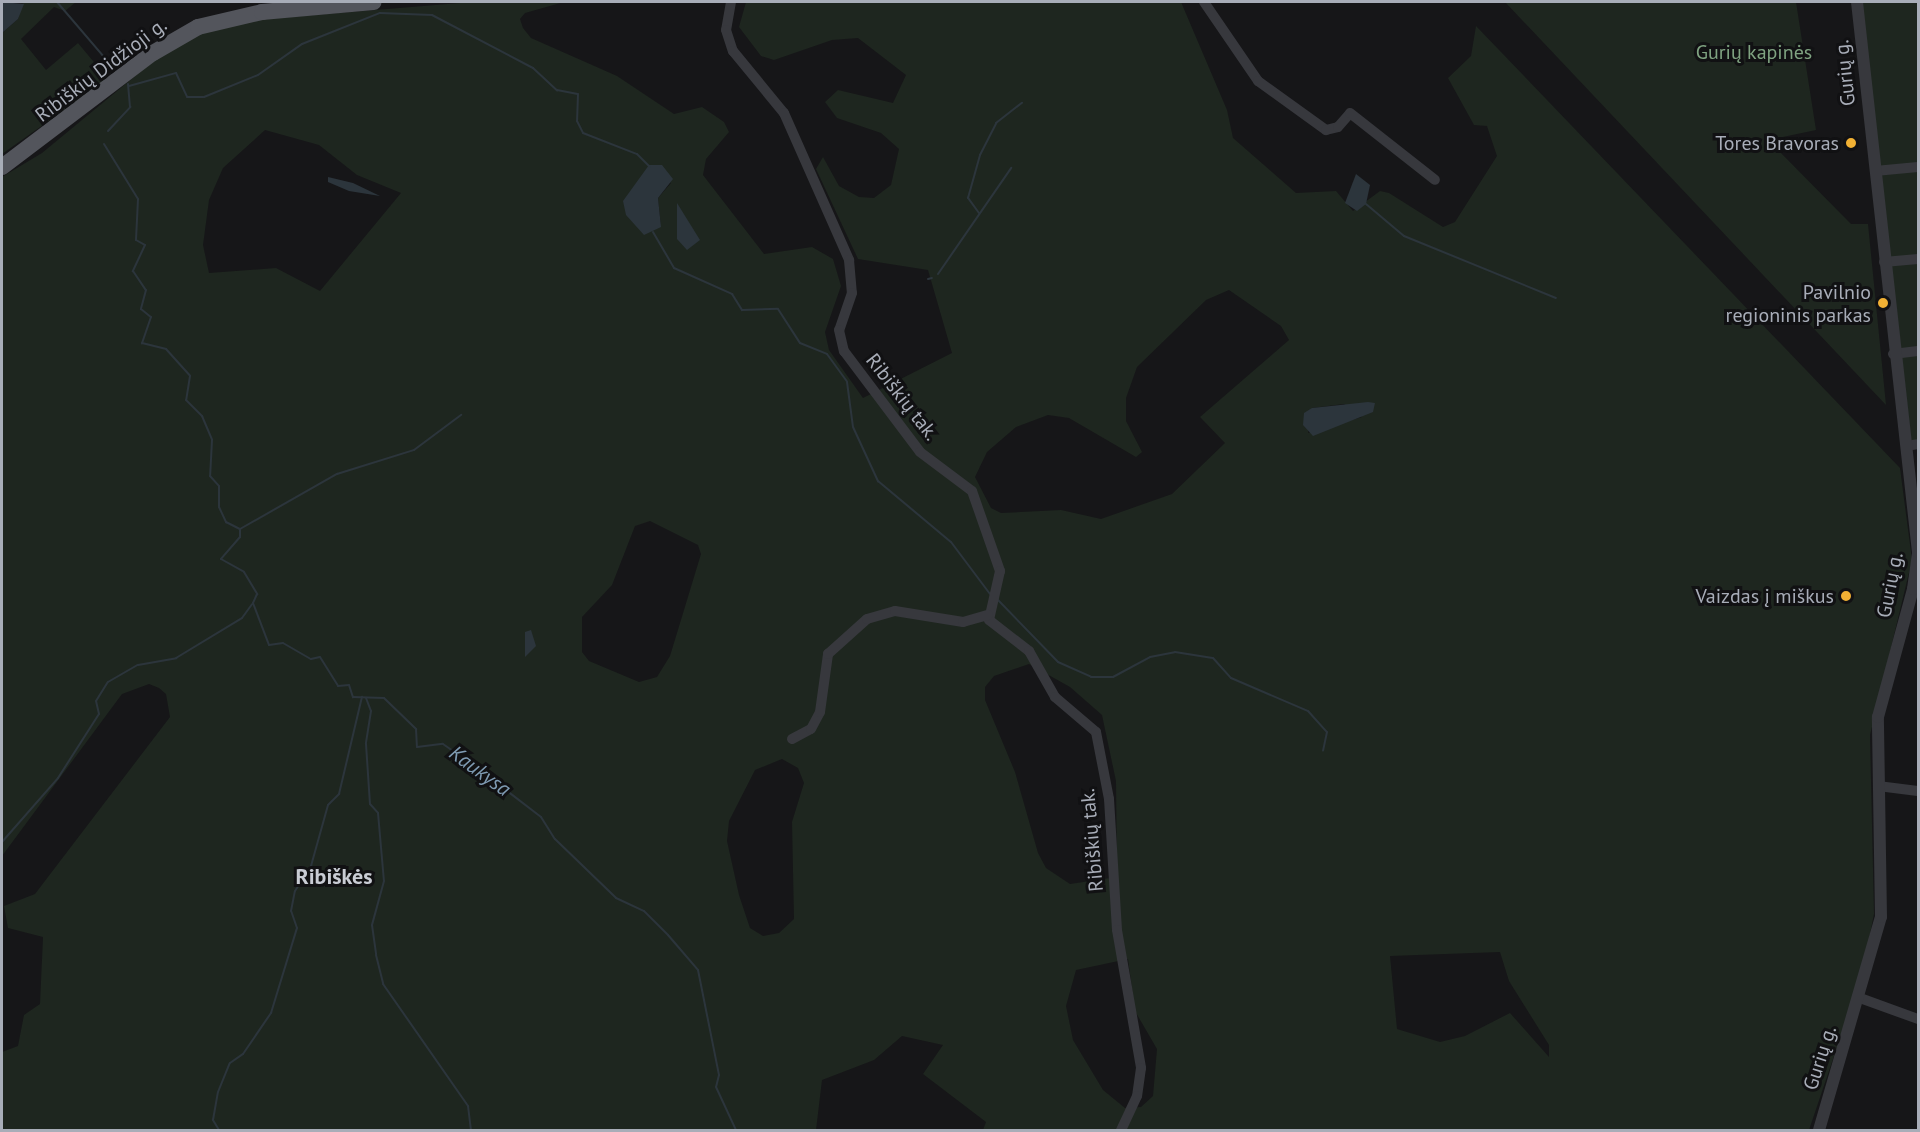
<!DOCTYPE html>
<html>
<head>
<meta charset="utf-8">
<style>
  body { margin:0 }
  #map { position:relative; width:1920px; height:1132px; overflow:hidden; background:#161618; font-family:"PT Sans",sans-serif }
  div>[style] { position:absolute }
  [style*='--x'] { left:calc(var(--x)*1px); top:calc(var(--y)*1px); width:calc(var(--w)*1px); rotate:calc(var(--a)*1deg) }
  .green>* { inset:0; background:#1e261f }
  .water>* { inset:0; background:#2c353c }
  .stream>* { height:2px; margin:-1px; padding:0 1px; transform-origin:1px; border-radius:1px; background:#2c353c }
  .minor>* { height:10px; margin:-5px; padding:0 5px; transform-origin:5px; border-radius:5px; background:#37383d }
  .tertiary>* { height:12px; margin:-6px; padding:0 6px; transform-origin:6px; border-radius:6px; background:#37383d }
  .primary>* { height:16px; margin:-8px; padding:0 8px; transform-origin:8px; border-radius:8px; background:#53555c }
  .dots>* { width:16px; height:16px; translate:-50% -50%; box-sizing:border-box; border:3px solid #111113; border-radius:50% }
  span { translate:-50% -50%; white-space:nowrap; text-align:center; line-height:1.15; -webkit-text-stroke:6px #111113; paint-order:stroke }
  .park-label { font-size:20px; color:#7fa381 }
  .street-label { font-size:20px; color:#a8adb8 }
  .poi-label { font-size:20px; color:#a8adb8 }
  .right { translate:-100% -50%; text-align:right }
  .water-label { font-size:21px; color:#7f9bb3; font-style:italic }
  .quarter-label { font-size:22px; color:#c9ccd4; font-weight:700 }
  .frame { position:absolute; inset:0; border:3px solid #a8adb8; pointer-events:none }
</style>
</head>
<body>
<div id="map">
  <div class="green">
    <i style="clip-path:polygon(23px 2px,76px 2px,65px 11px,54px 7px,21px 39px,46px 70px,78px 43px,108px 79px,2px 154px,2px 33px,18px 19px)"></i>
    <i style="clip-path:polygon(evenodd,472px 2px,564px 2px,525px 13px,520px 19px,523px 28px,531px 38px,617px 76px,674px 114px,702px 107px,724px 122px,729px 132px,706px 159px,703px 175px,764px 254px,812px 247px,833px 259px,841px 286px,825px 332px,829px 350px,863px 398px,952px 353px,928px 270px,858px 259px,816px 169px,823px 157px,839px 186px,859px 197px,874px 198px,891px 185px,899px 149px,881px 133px,837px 118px,825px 102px,838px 90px,893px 103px,906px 75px,858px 38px,832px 40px,774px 60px,761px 56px,739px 27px,746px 2px,1181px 2px,1227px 110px,1233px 138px,1296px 193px,1336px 191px,1353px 211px,1380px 191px,1389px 193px,1443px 227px,1455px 222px,1497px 156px,1487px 126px,1474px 125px,1448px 78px,1471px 56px,1476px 26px,1900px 468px,1912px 560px,1870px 735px,1874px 914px,1862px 973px,1809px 1130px,983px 1130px,986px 1122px,923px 1074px,943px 1045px,902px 1036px,874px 1060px,822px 1080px,816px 1130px,2px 1130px,2px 1052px,18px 1046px,24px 1015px,40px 1004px,43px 937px,8px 928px,4px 906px,35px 894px,170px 717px,166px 694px,159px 688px,149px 684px,122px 694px,2px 856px,2px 177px,42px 153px,157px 58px,208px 30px,243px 21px,472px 2px,265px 130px,319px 145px,357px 175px,401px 193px,320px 291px,276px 268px,209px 273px,203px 245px,209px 200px,223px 168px,265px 130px,472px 2px,649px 165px,671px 183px,658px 198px,661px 227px,649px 165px,472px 2px,1229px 290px,1281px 326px,1289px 340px,1200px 417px,1225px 443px,1172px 494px,1101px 519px,1061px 510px,1001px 513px,991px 508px,975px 477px,987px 452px,1016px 427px,1048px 415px,1069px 418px,1136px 457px,1142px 452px,1126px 421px,1126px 398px,1137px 367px,1206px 300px,1229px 290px,472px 2px,1344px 404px,1362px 417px,1308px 433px,1312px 408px,1344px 404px,472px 2px,650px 521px,698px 545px,701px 554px,670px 656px,657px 677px,639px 682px,589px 661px,582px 652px,582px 617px,612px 585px,635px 526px,650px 521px,472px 2px,1029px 664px,1070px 687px,1102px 715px,1116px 781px,1117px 877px,1070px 884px,1046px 868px,1038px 853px,1015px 772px,985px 700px,985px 687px,994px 676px,1029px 664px,472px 2px,782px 759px,798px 768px,804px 783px,792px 822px,794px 919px,779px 933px,763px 936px,750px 928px,739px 895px,727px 841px,729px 821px,755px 770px,782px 759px,472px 2px,1500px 952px,1509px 981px,1549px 1045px,1549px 1057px,1510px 1013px,1465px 1036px,1440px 1042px,1397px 1029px,1390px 956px,1500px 952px,472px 2px,1128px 959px,1135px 1011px,1157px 1049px,1153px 1096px,1141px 1107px,1125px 1108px,1103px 1090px,1073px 1040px,1066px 1006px,1076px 970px,1128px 959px)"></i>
    <i style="clip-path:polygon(1505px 2px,1796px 2px,1816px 130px,1768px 140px,1851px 224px,1868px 224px,1886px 405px)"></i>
    <i style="clip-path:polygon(1862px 2px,1918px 2px,1918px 447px,1912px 448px)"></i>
  </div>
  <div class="water">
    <i style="clip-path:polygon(2px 2px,24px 4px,18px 19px,2px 33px)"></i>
    <i style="clip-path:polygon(649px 165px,662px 165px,673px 179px,658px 198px,661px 227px,644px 235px,626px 215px,623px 201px)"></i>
    <i style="clip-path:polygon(1356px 174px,1370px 185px,1366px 204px,1357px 211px,1345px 203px)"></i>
    <i style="clip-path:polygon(328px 177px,353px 183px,380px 196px,349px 191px,328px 182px)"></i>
    <i style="clip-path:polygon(677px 203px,700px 240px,687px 250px,677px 239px)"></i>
    <i style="clip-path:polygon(1368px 402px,1375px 403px,1373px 412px,1313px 436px,1303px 425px,1304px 413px,1312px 408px)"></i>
    <i style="clip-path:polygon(531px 630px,536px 646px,525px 657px,525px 632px)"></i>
  </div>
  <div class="stream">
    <i style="--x:57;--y:2;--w:91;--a:49.5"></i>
    <i style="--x:129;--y:86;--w:49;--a:-15.5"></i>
    <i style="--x:176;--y:73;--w:26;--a:65"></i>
    <i style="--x:187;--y:97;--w:17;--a:0"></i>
    <i style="--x:204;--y:97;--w:58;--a:-22.2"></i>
    <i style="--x:258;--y:75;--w:54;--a:-35.2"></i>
    <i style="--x:302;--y:44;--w:84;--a:-21.7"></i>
    <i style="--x:380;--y:13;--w:52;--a:2.2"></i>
    <i style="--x:432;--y:15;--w:114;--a:27.7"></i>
    <i style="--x:533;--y:68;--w:33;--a:43"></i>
    <i style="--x:557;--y:90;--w:21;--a:11"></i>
    <i style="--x:578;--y:94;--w:27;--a:92"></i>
    <i style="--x:577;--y:121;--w:13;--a:63"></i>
    <i style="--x:583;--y:133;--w:58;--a:21.3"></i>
    <i style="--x:637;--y:154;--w:18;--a:45"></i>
    <i style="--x:108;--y:131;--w:33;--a:-47"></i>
    <i style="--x:130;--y:107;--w:23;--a:-95"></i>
    <i style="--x:104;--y:144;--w:65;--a:58.3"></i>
    <i style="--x:138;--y:199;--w:41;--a:92.8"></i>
    <i style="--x:136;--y:240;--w:10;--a:29"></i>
    <i style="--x:145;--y:245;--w:29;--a:115"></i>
    <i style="--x:133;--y:271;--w:23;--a:56"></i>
    <i style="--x:146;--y:290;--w:20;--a:105"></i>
    <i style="--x:141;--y:309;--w:13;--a:39"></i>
    <i style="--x:151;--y:317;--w:28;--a:109"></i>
    <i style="--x:142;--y:343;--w:25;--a:14"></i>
    <i style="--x:166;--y:349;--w:36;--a:48"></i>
    <i style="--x:190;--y:376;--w:24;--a:99"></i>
    <i style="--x:186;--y:400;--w:23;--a:45"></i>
    <i style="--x:202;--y:416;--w:26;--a:67"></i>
    <i style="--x:212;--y:440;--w:36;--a:93"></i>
    <i style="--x:210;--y:476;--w:13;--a:48"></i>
    <i style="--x:219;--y:486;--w:21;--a:90"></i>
    <i style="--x:219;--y:507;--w:17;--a:65"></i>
    <i style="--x:226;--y:522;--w:16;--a:27"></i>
    <i style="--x:240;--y:529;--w:8;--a:90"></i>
    <i style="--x:240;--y:537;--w:29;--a:131"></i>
    <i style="--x:221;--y:559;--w:26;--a:29"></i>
    <i style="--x:244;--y:572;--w:26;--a:59"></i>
    <i style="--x:257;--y:594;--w:10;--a:114"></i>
    <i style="--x:253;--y:603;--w:45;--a:69.1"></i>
    <i style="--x:269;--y:645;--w:14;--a:-8"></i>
    <i style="--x:283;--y:643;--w:32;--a:30"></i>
    <i style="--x:311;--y:659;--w:9;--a:-13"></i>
    <i style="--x:320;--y:657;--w:34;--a:58"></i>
    <i style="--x:338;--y:686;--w:11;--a:-5"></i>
    <i style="--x:349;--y:685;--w:13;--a:72"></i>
    <i style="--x:353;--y:697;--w:31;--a:2"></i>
    <i style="--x:384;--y:698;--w:45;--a:44.1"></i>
    <i style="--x:416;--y:729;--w:18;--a:87"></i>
    <i style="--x:417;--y:747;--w:26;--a:-7"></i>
    <i style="--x:443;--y:744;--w:35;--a:35"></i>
    <i style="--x:472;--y:764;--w:87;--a:37.5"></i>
    <i style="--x:541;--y:817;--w:26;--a:58"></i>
    <i style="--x:555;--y:839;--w:85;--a:44"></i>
    <i style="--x:616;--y:898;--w:31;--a:25"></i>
    <i style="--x:644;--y:911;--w:34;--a:45"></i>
    <i style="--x:668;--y:935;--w:46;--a:49.4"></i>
    <i style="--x:698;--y:970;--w:107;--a:78.7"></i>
    <i style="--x:719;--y:1075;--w:12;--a:104"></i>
    <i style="--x:716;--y:1087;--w:47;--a:65.1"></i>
    <i style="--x:1366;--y:204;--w:50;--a:40.1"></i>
    <i style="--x:1404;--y:236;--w:164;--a:22.2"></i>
    <i style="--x:979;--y:213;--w:19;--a:-126"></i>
    <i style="--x:968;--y:198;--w:45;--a:-74.4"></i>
    <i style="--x:980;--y:155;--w:36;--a:-63"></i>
    <i style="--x:996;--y:123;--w:33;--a:-38"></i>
    <i style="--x:653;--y:232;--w:42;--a:59.7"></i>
    <i style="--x:674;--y:268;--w:64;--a:24.1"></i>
    <i style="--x:732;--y:294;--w:19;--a:58"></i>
    <i style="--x:742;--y:310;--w:36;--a:-2"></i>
    <i style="--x:778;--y:309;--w:40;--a:57.1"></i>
    <i style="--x:800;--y:343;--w:29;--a:22"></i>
    <i style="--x:827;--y:354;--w:34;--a:54"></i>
    <i style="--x:847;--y:382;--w:45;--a:82.4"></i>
    <i style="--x:853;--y:427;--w:60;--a:65.2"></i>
    <i style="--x:878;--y:481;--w:95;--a:39.9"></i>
    <i style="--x:951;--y:542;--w:65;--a:53.1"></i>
    <i style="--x:938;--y:274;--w:129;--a:-55.4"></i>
    <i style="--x:928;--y:279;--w:4;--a:-14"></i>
    <i style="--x:240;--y:529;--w:112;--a:-29.6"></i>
    <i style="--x:337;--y:474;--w:81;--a:-17.3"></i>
    <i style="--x:414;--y:450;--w:59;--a:-36.7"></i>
    <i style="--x:998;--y:600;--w:86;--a:45.9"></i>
    <i style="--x:1058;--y:662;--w:36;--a:24"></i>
    <i style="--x:1091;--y:677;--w:22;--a:0"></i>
    <i style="--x:1113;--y:677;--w:42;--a:-28.4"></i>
    <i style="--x:1150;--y:657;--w:25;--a:-11"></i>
    <i style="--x:1175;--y:652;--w:38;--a:9"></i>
    <i style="--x:1213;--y:658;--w:27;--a:48"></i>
    <i style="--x:1231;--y:678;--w:84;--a:23.2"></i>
    <i style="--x:1308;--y:711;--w:28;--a:48"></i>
    <i style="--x:1327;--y:732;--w:19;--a:102"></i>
    <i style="--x:366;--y:698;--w:14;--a:69"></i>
    <i style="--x:371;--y:711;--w:33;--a:99"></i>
    <i style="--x:366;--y:744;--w:60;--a:86.2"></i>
    <i style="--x:370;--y:804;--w:12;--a:48"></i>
    <i style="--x:378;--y:813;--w:68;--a:85"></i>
    <i style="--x:384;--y:881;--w:46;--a:105.3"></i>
    <i style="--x:372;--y:925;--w:30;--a:82"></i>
    <i style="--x:376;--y:955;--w:30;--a:76"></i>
    <i style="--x:383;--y:984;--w:149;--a:55.1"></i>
    <i style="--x:468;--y:1106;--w:24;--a:83"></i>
    <i style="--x:2;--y:842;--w:85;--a:-48.8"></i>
    <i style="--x:58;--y:778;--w:76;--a:-57.4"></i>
    <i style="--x:99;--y:714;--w:13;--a:-103"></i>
    <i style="--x:96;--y:701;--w:22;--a:-58"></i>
    <i style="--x:108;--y:682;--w:34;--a:-30"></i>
    <i style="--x:138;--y:665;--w:39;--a:-10"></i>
    <i style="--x:176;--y:658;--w:77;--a:-31.2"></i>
    <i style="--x:242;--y:618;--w:17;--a:-54"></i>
    <i style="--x:219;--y:1130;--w:12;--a:-121"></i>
    <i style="--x:213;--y:1120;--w:28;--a:-80"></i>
    <i style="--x:218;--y:1092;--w:31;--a:-68"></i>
    <i style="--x:230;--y:1063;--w:16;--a:-35"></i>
    <i style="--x:243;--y:1054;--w:50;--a:-55.7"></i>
    <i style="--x:271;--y:1013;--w:89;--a:-73"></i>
    <i style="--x:297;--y:928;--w:18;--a:-109"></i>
    <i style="--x:291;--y:911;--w:20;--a:-79"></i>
    <i style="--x:295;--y:891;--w:30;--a:-57"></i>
    <i style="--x:311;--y:866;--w:63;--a:-74.4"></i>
    <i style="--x:328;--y:805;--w:16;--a:-45"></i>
    <i style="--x:339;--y:794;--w:100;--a:-76.7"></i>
  </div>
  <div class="minor">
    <i style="--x:731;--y:2;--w:28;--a:100"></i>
    <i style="--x:726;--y:30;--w:22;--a:72"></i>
    <i style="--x:733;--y:51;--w:80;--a:50.6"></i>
    <i style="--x:784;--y:113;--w:161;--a:66.1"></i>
    <i style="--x:849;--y:260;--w:33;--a:85"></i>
    <i style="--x:852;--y:293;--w:39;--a:109"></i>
    <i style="--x:839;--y:330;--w:22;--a:77"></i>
    <i style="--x:844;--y:351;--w:126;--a:53"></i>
    <i style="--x:920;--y:452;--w:65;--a:36.9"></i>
    <i style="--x:972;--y:491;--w:85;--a:70.7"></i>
    <i style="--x:1000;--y:571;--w:50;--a:102.7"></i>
    <i style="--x:989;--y:620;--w:51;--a:37.8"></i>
    <i style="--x:1029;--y:651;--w:53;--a:60.5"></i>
    <i style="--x:1055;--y:697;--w:54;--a:40.5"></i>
    <i style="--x:1096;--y:732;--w:68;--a:79"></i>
    <i style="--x:1109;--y:799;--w:131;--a:86.5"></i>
    <i style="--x:1117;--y:930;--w:140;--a:80.1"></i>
    <i style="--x:1141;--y:1068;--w:28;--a:98"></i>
    <i style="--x:1137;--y:1096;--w:38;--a:115"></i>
    <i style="--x:1204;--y:2;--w:96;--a:55.6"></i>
    <i style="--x:1258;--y:81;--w:84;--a:35.8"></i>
    <i style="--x:1326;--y:130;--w:12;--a:-14"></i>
    <i style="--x:1338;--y:127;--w:18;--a:-49"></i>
    <i style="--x:1350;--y:113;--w:108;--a:38.2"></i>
    <i style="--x:1875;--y:171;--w:43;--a:-5.3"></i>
    <i style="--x:1884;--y:262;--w:34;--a:-5"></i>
    <i style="--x:1893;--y:354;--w:25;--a:-7"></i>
    <i style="--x:1906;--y:446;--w:12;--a:-9"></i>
    <i style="--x:792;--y:739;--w:21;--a:-28"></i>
    <i style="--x:811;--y:729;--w:19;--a:-62"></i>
    <i style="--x:820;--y:712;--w:59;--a:-82.1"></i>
    <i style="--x:828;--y:654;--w:52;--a:-41.9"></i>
    <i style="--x:867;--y:619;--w:29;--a:-16"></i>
    <i style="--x:895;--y:611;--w:69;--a:9.2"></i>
    <i style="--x:963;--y:622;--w:26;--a:-16"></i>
    <i style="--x:1878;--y:786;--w:40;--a:7.1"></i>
    <i style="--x:1860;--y:998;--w:62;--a:19.9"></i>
  </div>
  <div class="tertiary">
    <i style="--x:1819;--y:1130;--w:222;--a:-73.8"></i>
    <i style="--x:1881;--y:917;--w:200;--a:-90.9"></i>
    <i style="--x:1878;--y:717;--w:133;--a:-74.7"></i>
    <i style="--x:1913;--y:589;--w:37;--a:-82"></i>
    <i style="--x:1918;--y:552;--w:553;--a:-96.33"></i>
  </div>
  <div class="primary">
    <i style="--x:2;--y:167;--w:189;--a:-37.1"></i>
    <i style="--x:153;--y:53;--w:52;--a:-30"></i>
    <i style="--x:198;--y:27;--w:66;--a:-13.2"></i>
    <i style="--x:262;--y:12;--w:112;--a:-5.1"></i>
  </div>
  <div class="dots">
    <i style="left:1851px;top:143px;background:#f2b134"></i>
    <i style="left:1883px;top:303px;background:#f2b134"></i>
    <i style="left:1846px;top:596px;background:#f2b134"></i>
  </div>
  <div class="park-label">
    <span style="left:1754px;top:52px">Gurių kapinės</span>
  </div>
  <div class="street-label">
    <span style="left:101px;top:70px;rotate:-37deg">Ribiškių Didžioji g.</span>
    <span style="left:1845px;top:73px;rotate:-96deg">Gurių g.</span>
    <span style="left:902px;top:397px;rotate:52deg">Ribiškių tak.</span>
    <span style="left:1890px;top:585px;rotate:-79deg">Gurių g.</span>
    <span style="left:1092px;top:840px;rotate:-95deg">Ribiškių tak.</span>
    <span style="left:1820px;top:1058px;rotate:-72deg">Gurių g.</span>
  </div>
  <div class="poi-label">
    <span class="right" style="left:1839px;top:143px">Tores Bravoras</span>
    <span class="right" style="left:1871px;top:304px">Pavilnio<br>regioninis parkas</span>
    <span class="right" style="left:1834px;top:596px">Vaizdas į miškus</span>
  </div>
  <div class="water-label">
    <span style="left:480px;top:771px;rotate:36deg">Kaukysa</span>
  </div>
  <div class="quarter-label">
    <span style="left:334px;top:877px">Ribiškės</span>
  </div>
  <div class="frame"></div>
</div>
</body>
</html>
